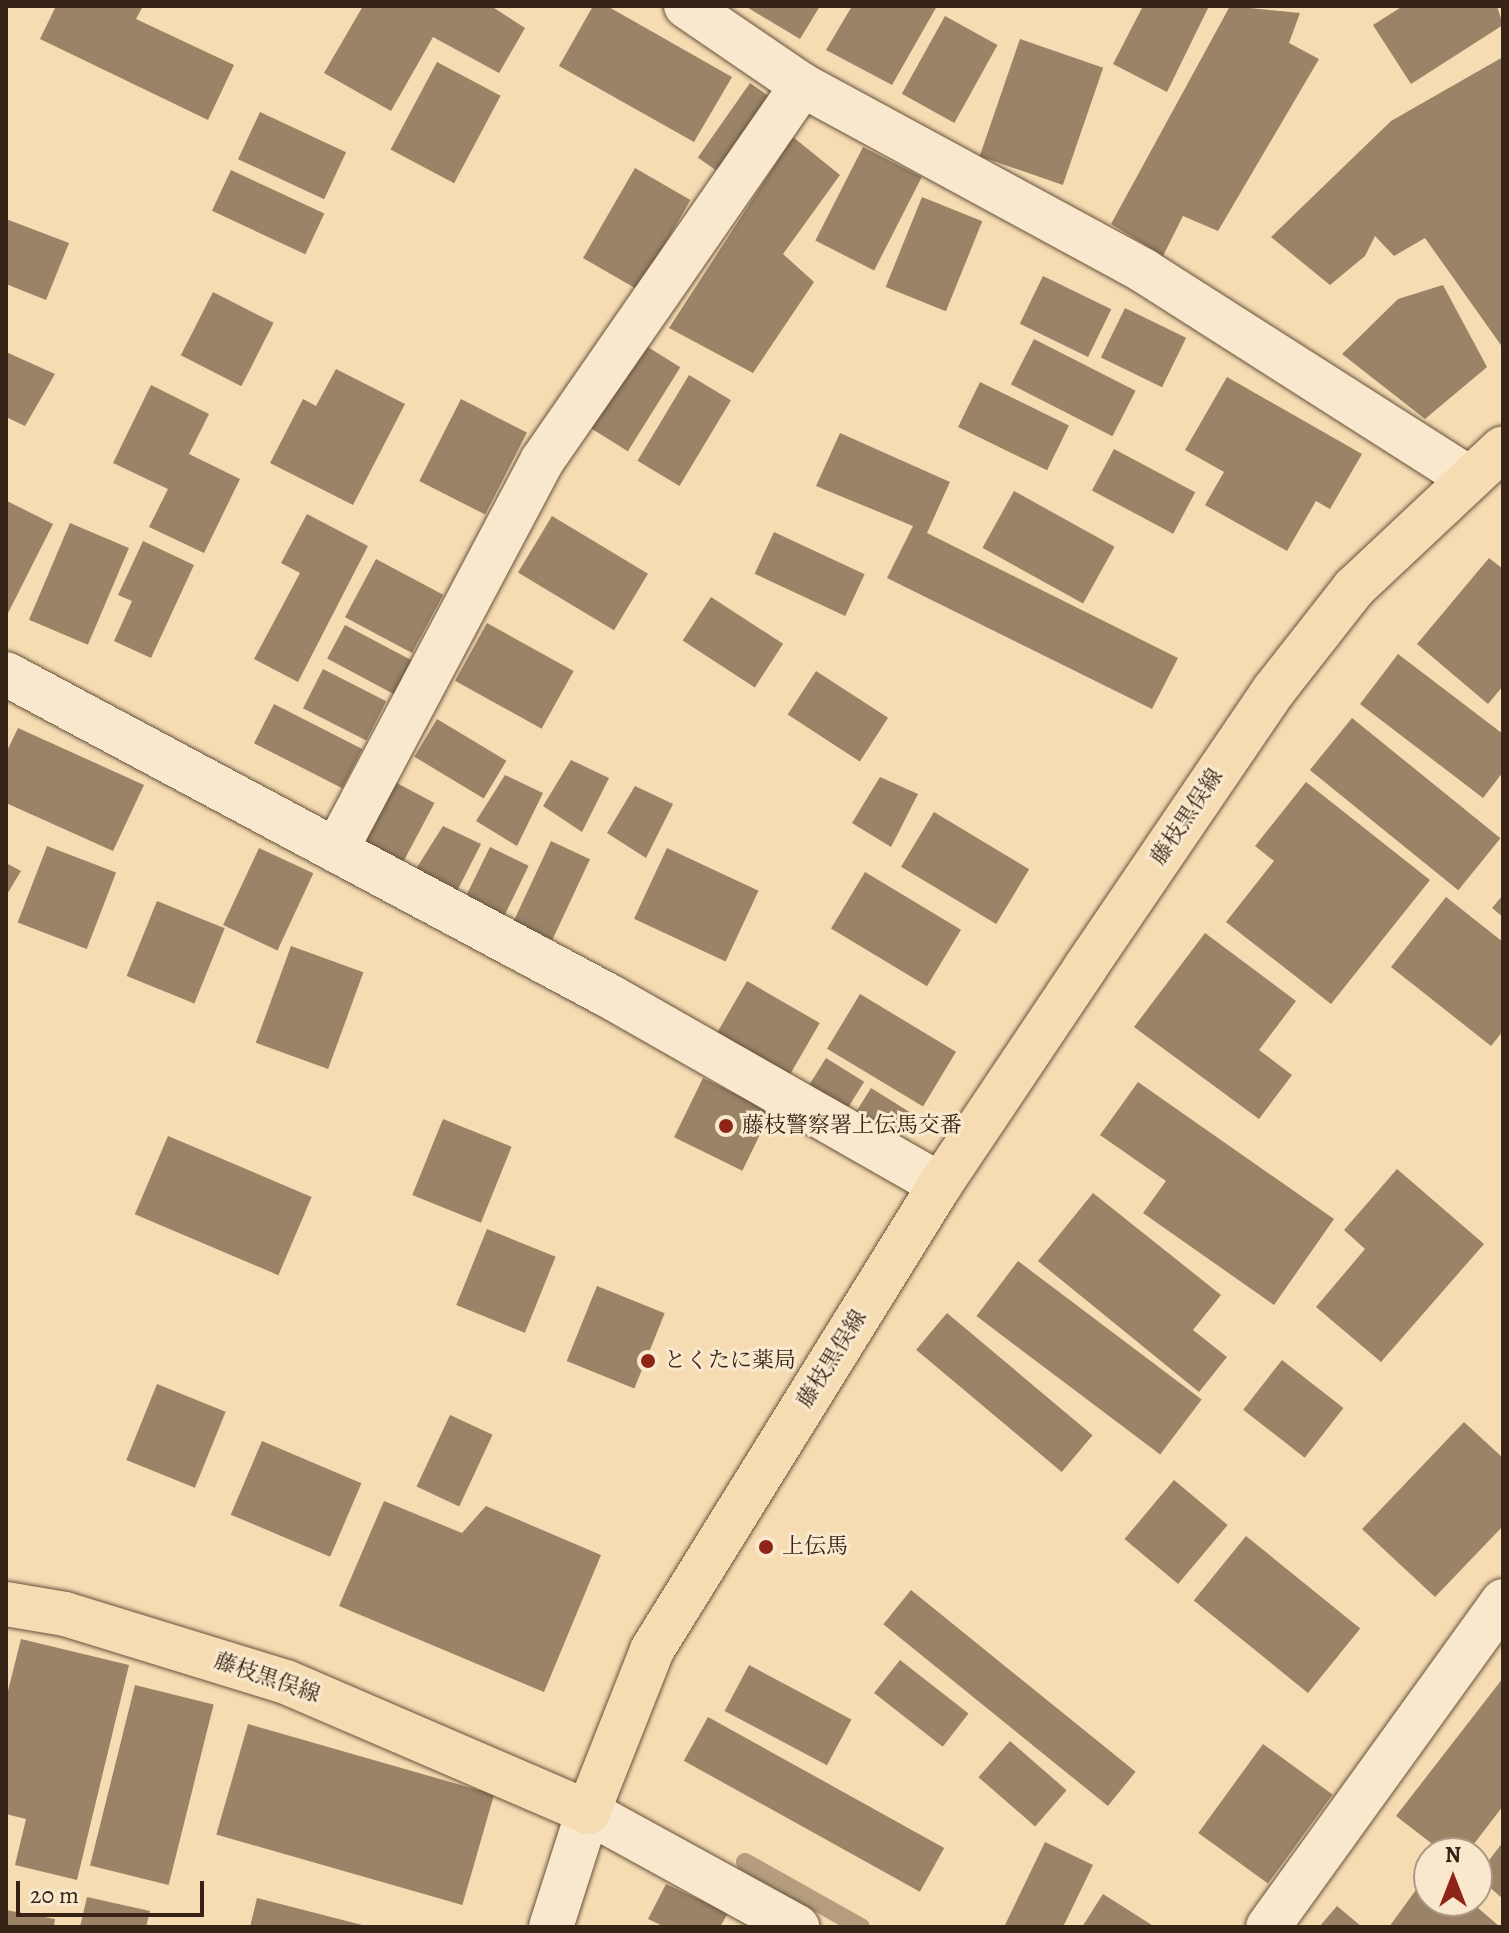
<!DOCTYPE html>
<html>
<head>
<meta charset="utf-8">
<style>
  body { margin:0 }
  #map { position:relative; width:1509px; height:1933px; overflow:hidden; background:#f6dcb2; font-family:Alegreya,"Noto Serif JP",serif }
  div>[style] { position:absolute }
  [style*='--x'] { left:calc(var(--x)*1px); top:calc(var(--y)*1px); width:calc(var(--w)*1px); rotate:calc(var(--a)*1deg) }
  .stream>* { height:18px; margin:-9px; padding:0 9px; transform-origin:9px; border-radius:9px; background:#b59d7d }
  .building>* { inset:0; background:#9a8367; transform-origin:0 0 }
  .roads { filter:drop-shadow(0 0 2px #66513d) drop-shadow(0 0 2px #66513d) }
  .street>* { height:44px; margin:-22px; padding:0 22px; transform-origin:22px; border-radius:22px; background:#f9e8cd }
  .secondary>* { height:44px; margin:-22px; padding:0 22px; transform-origin:22px; border-radius:22px; background:#f9e8cd }
  .primary>* { height:44px; margin:-22px; padding:0 22px; transform-origin:22px; border-radius:22px; background:#f6dcb2 }
  .dots>* { width:22px; height:22px; translate:-50% -50%; box-sizing:border-box; border:4px solid #f9e8cd; border-radius:50% }
  span { translate:-50% -50%; white-space:nowrap; text-align:center; line-height:1.15; -webkit-text-stroke:6px #f9e8cd; paint-order:stroke }
  .street-label { font-size:22px; color:#362316 }
  .poi-label { font-size:22px; color:#362316 }
  .left { translate:0 -50%; text-align:left }
  .frame { position:absolute; inset:0; border:8px solid #362316; pointer-events:none }
  .north { position:absolute; left:1413px; top:1837px; width:80px; height:80px; box-sizing:border-box; background:#f9e8cd; border:2px solid #ab9984; border-radius:50%; rotate:0deg; font-size:22px; font-weight:700; line-height:32px; text-align:center; color:#362316 }
  .north::after { content:''; display:block; margin:auto; width:28px; height:36px; background:#8f2418; clip-path:polygon(50% 0,100% 100%,50% 72%,0 100%) }
  .scale { position:absolute; left:16px; top:1881px; width:188px; height:36px; box-sizing:border-box; border:4px solid #362316; border-top:0; padding-left:10px; font-size:24px; line-height:28px; white-space:nowrap; color:#362316; -webkit-text-stroke:6px #f9e8cd; paint-order:stroke }
</style>
</head>
<body>
<div id="map">
  <div class="stream">
    <i style="--x:745;--y:1862;--w:133;--a:29.3"></i>
  </div>
  <div class="building">
    <i style="clip-path:polygon(56px 6px,143px 6px,136px 19px,234px 65px,208px 120px,40px 39px)"></i>
    <i style="clip-path:polygon(363px 6px,491px 6px,525px 28px,499px 73px,433px 37px,391px 111px,324px 73px)"></i>
    <i style="clip-path:polygon(593px 6px,607px 6px,732px 77px,694px 142px,559px 66px)"></i>
    <i style="clip-path:polygon(745px 6px,820px 6px,800px 39px)"></i>
    <i style="clip-path:polygon(852px 6px,937px 6px,892px 85px,826px 50px)"></i>
    <i style="clip-path:polygon(1143px 6px,1209px 6px,1167px 92px,1113px 64px)"></i>
    <i style="clip-path:polygon(1230px 6px,1300px 13px,1289px 43px,1319px 59px,1218px 231px,1183px 216px,1163px 256px,1111px 224px)"></i>
    <i style="clip-path:polygon(1403px 6px,1497px 6px,1503px 25px,1411px 84px,1373px 25px)"></i>
    <i style="left:945px;top:16px;width:60px;height:89px;rotate:29deg"></i>
    <i style="left:1020px;top:39px;width:88px;height:124px;rotate:19deg"></i>
    <i style="clip-path:polygon(1503px 57px,1503px 348px,1425px 238px,1394px 256px,1375px 236px,1365px 256px,1330px 285px,1271px 237px,1391px 121px)"></i>
    <i style="left:437px;top:62px;width:72px;height:99px;rotate:28deg"></i>
    <i style="left:750px;top:83px;width:33px;height:91px;rotate:35deg"></i>
    <i style="left:260px;top:112px;width:95px;height:52px;rotate:25deg"></i>
    <i style="clip-path:polygon(793px 137px,840px 175px,783px 254px,814px 282px,753px 373px,669px 328px)"></i>
    <i style="left:863px;top:147px;width:66px;height:105px;rotate:27deg"></i>
    <i style="left:635px;top:168px;width:64px;height:104px;rotate:30deg"></i>
    <i style="left:231px;top:170px;width:103px;height:45px;rotate:25deg"></i>
    <i style="left:922px;top:197px;width:65px;height:97px;rotate:22deg"></i>
    <i style="clip-path:polygon(6px 219px,69px 243px,46px 300px,6px 284px)"></i>
    <i style="left:1043px;top:276px;width:76px;height:53px;rotate:26deg"></i>
    <i style="clip-path:polygon(1443px 285px,1487px 367px,1425px 419px,1342px 354px,1398px 299px)"></i>
    <i style="left:213px;top:292px;width:68px;height:71px;rotate:27deg"></i>
    <i style="left:1125px;top:308px;width:68px;height:55px;rotate:26deg"></i>
    <i style="left:1034px;top:339px;width:114px;height:51px;rotate:27deg"></i>
    <i style="left:643px;top:344px;width:44px;height:99px;rotate:32deg"></i>
    <i style="clip-path:polygon(6px 352px,55px 374px,25px 426px,6px 417px)"></i>
    <i style="clip-path:polygon(336px 369px,405px 404px,353px 505px,270px 463px,303px 399px,316px 406px)"></i>
    <i style="left:689px;top:375px;width:49px;height:100px;rotate:31deg"></i>
    <i style="clip-path:polygon(1227px 377px,1362px 454px,1330px 509px,1316px 501px,1287px 551px,1205px 505px,1224px 472px,1185px 450px)"></i>
    <i style="left:980px;top:382px;width:99px;height:50px;rotate:26deg"></i>
    <i style="clip-path:polygon(151px 385px,209px 414px,189px 454px,240px 479px,204px 553px,149px 527px,168px 489px,113px 463px)"></i>
    <i style="left:461px;top:399px;width:74px;height:92px;rotate:27deg"></i>
    <i style="clip-path:polygon(840px 433px,950px 482px,927px 533px,1178px 658px,1152px 709px,887px 578px,913px 526px,816px 486px)"></i>
    <i style="left:1114px;top:449px;width:92px;height:47px;rotate:28deg"></i>
    <i style="left:1014px;top:491px;width:115px;height:65px;rotate:29deg"></i>
    <i style="clip-path:polygon(7px 501px,53px 524px,6px 617px,6px 502px)"></i>
    <i style="clip-path:polygon(307px 514px,368px 546px,298px 682px,254px 659px,300px 573px,281px 563px)"></i>
    <i style="left:552px;top:516px;width:112px;height:66px;rotate:31deg"></i>
    <i style="left:70px;top:523px;width:64px;height:105px;rotate:23deg"></i>
    <i style="left:774px;top:532px;width:100px;height:46px;rotate:25deg"></i>
    <i style="clip-path:polygon(143px 541px,194px 565px,151px 658px,114px 641px,132px 601px,118px 595px)"></i>
    <i style="clip-path:polygon(1489px 558px,1503px 569px,1503px 686px,1488px 704px,1417px 644px)"></i>
    <i style="left:376px;top:559px;width:76px;height:66px;rotate:28deg"></i>
    <i style="left:711px;top:597px;width:86px;height:52px;rotate:33deg"></i>
    <i style="left:487px;top:623px;width:99px;height:66px;rotate:29deg"></i>
    <i style="left:345px;top:625px;width:79px;height:38px;rotate:28deg"></i>
    <i style="clip-path:polygon(1398px 654px,1503px 734px,1503px 772px,1483px 798px,1360px 704px)"></i>
    <i style="left:323px;top:669px;width:71px;height:44px;rotate:27deg"></i>
    <i style="left:816px;top:671px;width:86px;height:52px;rotate:33deg"></i>
    <i style="left:274px;top:704px;width:99px;height:44px;rotate:27deg"></i>
    <i style="left:1352px;top:718px;width:191px;height:67px;rotate:39deg"></i>
    <i style="left:437px;top:719px;width:81px;height:44px;rotate:31deg"></i>
    <i style="clip-path:polygon(18px 728px,144px 785px,113px 851px,6px 803px,6px 753px)"></i>
    <i style="clip-path:polygon(571px 760px,609px 778px,582px 832px,543px 806px)"></i>
    <i style="clip-path:polygon(505px 775px,543px 793px,517px 846px,476px 821px)"></i>
    <i style="clip-path:polygon(880px 777px,918px 794px,891px 847px,852px 823px)"></i>
    <i style="left:393px;top:781px;width:47px;height:73px;rotate:28deg"></i>
    <i style="clip-path:polygon(1306px 782px,1430px 880px,1331px 1004px,1226px 922px,1274px 861px,1255px 846px)"></i>
    <i style="clip-path:polygon(635px 786px,673px 804px,646px 858px,607px 833px)"></i>
    <i style="left:934px;top:812px;width:111px;height:64px;rotate:31deg"></i>
    <i style="clip-path:polygon(443px 826px,481px 844px,454px 897px,414px 872px)"></i>
    <i style="left:551px;top:841px;width:43px;height:89px;rotate:25deg"></i>
    <i style="left:47px;top:846px;width:74px;height:82px;rotate:21deg"></i>
    <i style="left:490px;top:847px;width:43px;height:61px;rotate:26deg"></i>
    <i style="left:259px;top:848px;width:60px;height:85px;rotate:25deg"></i>
    <i style="left:667px;top:848px;width:101px;height:78px;rotate:25deg"></i>
    <i style="clip-path:polygon(6px 863px,21px 871px,6px 896px)"></i>
    <i style="left:865px;top:872px;width:112px;height:66px;rotate:31deg"></i>
    <i style="clip-path:polygon(1503px 895px,1503px 917px,1492px 908px)"></i>
    <i style="clip-path:polygon(1446px 897px,1503px 942px,1503px 1031px,1491px 1046px,1391px 967px)"></i>
    <i style="left:157px;top:901px;width:73px;height:81px;rotate:22deg"></i>
    <i style="clip-path:polygon(1205px 933px,1296px 1001px,1259px 1050px,1292px 1075px,1259px 1119px,1134px 1027px)"></i>
    <i style="left:291px;top:946px;width:77px;height:103px;rotate:20deg"></i>
    <i style="left:747px;top:981px;width:84px;height:61px;rotate:30deg"></i>
    <i style="left:860px;top:994px;width:112px;height:64px;rotate:31deg"></i>
    <i style="left:826px;top:1058px;width:45px;height:45px;rotate:32deg"></i>
    <i style="left:703px;top:1078px;width:76px;height:66px;rotate:26deg"></i>
    <i style="clip-path:polygon(1138px 1082px,1334px 1219px,1274px 1305px,1143px 1213px,1166px 1181px,1100px 1135px)"></i>
    <i style="left:871px;top:1088px;width:45px;height:46px;rotate:32deg"></i>
    <i style="left:443px;top:1119px;width:74px;height:82px;rotate:22deg"></i>
    <i style="left:168px;top:1136px;width:156px;height:85px;rotate:23deg"></i>
    <i style="clip-path:polygon(1397px 1169px,1484px 1244px,1381px 1362px,1316px 1307px,1365px 1249px,1344px 1230px)"></i>
    <i style="clip-path:polygon(1093px 1193px,1221px 1295px,1193px 1330px,1227px 1357px,1199px 1392px,1038px 1261px)"></i>
    <i style="left:487px;top:1229px;width:74px;height:82px;rotate:22deg"></i>
    <i style="left:1018px;top:1261px;width:230px;height:69px;rotate:37deg"></i>
    <i style="left:597px;top:1286px;width:73px;height:81px;rotate:22deg"></i>
    <i style="left:947px;top:1313px;width:190px;height:48px;rotate:40deg"></i>
    <i style="left:1282px;top:1360px;width:78px;height:63px;rotate:38deg"></i>
    <i style="left:157px;top:1384px;width:74px;height:82px;rotate:22deg"></i>
    <i style="left:450px;top:1415px;width:47px;height:79px;rotate:25deg"></i>
    <i style="clip-path:polygon(1464px 1422px,1503px 1458px,1503px 1526px,1435px 1597px,1362px 1529px)"></i>
    <i style="left:262px;top:1441px;width:108px;height:80px;rotate:23deg"></i>
    <i style="left:1174px;top:1480px;width:70px;height:77px;rotate:40deg"></i>
    <i style="clip-path:polygon(384px 1501px,462px 1533px,486px 1506px,601px 1555px,544px 1692px,339px 1606px)"></i>
    <i style="left:1246px;top:1536px;width:147px;height:83px;rotate:39deg"></i>
    <i style="left:911px;top:1590px;width:289px;height:44px;rotate:39deg"></i>
    <i style="clip-path:polygon(21px 1639px,129px 1665px,77px 1880px,15px 1865px,26px 1819px,6px 1814px,6px 1699px)"></i>
    <i style="left:900px;top:1660px;width:87px;height:42px;rotate:38deg"></i>
    <i style="left:749px;top:1665px;width:116px;height:52px;rotate:28deg"></i>
    <i style="clip-path:polygon(1503px 1678px,1503px 1806px,1467px 1853px,1444px 1853px,1396px 1816px)"></i>
    <i style="left:135px;top:1685px;width:81px;height:186px;rotate:14deg"></i>
    <i style="left:708px;top:1717px;width:270px;height:50px;rotate:29deg"></i>
    <i style="left:248px;top:1724px;width:256px;height:115px;rotate:16deg"></i>
    <i style="left:1010px;top:1741px;width:75px;height:48px;rotate:41deg"></i>
    <i style="left:1263px;top:1744px;width:86px;height:110px;rotate:36deg"></i>
    <i style="clip-path:polygon(1045px 1842px,1093px 1865px,1063px 1927px,1004px 1927px)"></i>
    <i style="clip-path:polygon(1503px 1842px,1503px 1899px,1477px 1876px)"></i>
    <i style="clip-path:polygon(1429px 1872px,1429px 1901px,1470px 1901px,1500px 1927px,1389px 1927px)"></i>
    <i style="clip-path:polygon(666px 1884px,728px 1913px,720px 1927px,665px 1927px,648px 1919px)"></i>
    <i style="clip-path:polygon(1103px 1894px,1155px 1927px,1082px 1927px)"></i>
    <i style="clip-path:polygon(87px 1897px,150px 1911px,146px 1927px,80px 1927px)"></i>
    <i style="clip-path:polygon(257px 1898px,366px 1926px,366px 1927px,250px 1927px)"></i>
    <i style="clip-path:polygon(1337px 1906px,1362px 1927px,1319px 1927px)"></i>
    <i style="clip-path:polygon(6px 1910px,55px 1919px,54px 1927px,6px 1927px)"></i>
  </div>
  <div class="roads">
    <div class="street">
      <i style="--x:686;--y:6;--w:140;--a:34.3"></i>
      <i style="--x:802;--y:85;--w:389;--a:28.5"></i>
      <i style="--x:1144;--y:271;--w:385;--a:32.5"></i>
      <i style="--x:6;--y:674;--w:686;--a:28.1"></i>
      <i style="--x:611;--y:997;--w:379;--a:29.7"></i>
      <i style="--x:336;--y:850;--w:440;--a:-62.1"></i>
      <i style="--x:542;--y:461;--w:457;--a:-55.3"></i>
      <i style="--x:588;--y:1812;--w:239;--a:28.8"></i>
      <i style="--x:1268;--y:1927;--w:402;--a:-54.2"></i>
    </div>
    <div class="secondary">
      <i style="--x:551;--y:1927;--w:121;--a:-72.2"></i>
    </div>
    <div class="primary">
      <i style="--x:6;--y:1604;--w:60;--a:9.6"></i>
      <i style="--x:65;--y:1614;--w:231;--a:17.1"></i>
      <i style="--x:286;--y:1682;--w:329;--a:23.3"></i>
      <i style="--x:588;--y:1812;--w:174;--a:-68.4"></i>
      <i style="--x:652;--y:1650;--w:547;--a:-58.23"></i>
      <i style="--x:940;--y:1185;--w:261;--a:-56.2"></i>
      <i style="--x:1085;--y:968;--w:336;--a:-55.8"></i>
      <i style="--x:1274;--y:690;--w:130;--a:-51.9"></i>
      <i style="--x:1354;--y:588;--w:204;--a:-43.2"></i>
    </div>
  </div>
  <div class="dots">
    <i style="left:726px;top:1126px;background:#8f2418"></i>
    <i style="left:648px;top:1361px;background:#8f2418"></i>
    <i style="left:766px;top:1547px;background:#8f2418"></i>
  </div>
  <div class="street-label">
    <span style="left:1187px;top:817px;rotate:-56deg">藤枝黒俣線</span>
    <span style="left:832px;top:1359px;rotate:-58deg">藤枝黒俣線</span>
    <span style="left:267px;top:1678px;rotate:19deg">藤枝黒俣線</span>
  </div>
  <div class="poi-label">
    <span class="left" style="left:742px;top:1126px">藤枝警察署上伝馬交番</span>
    <span class="left" style="left:664px;top:1361px">とくたに薬局</span>
    <span class="left" style="left:782px;top:1547px">上伝馬</span>
  </div>
  <div class="frame"></div>
  <div class="north">N</div>
  <div class="scale">20 m</div>
</div>
</body>
</html>
